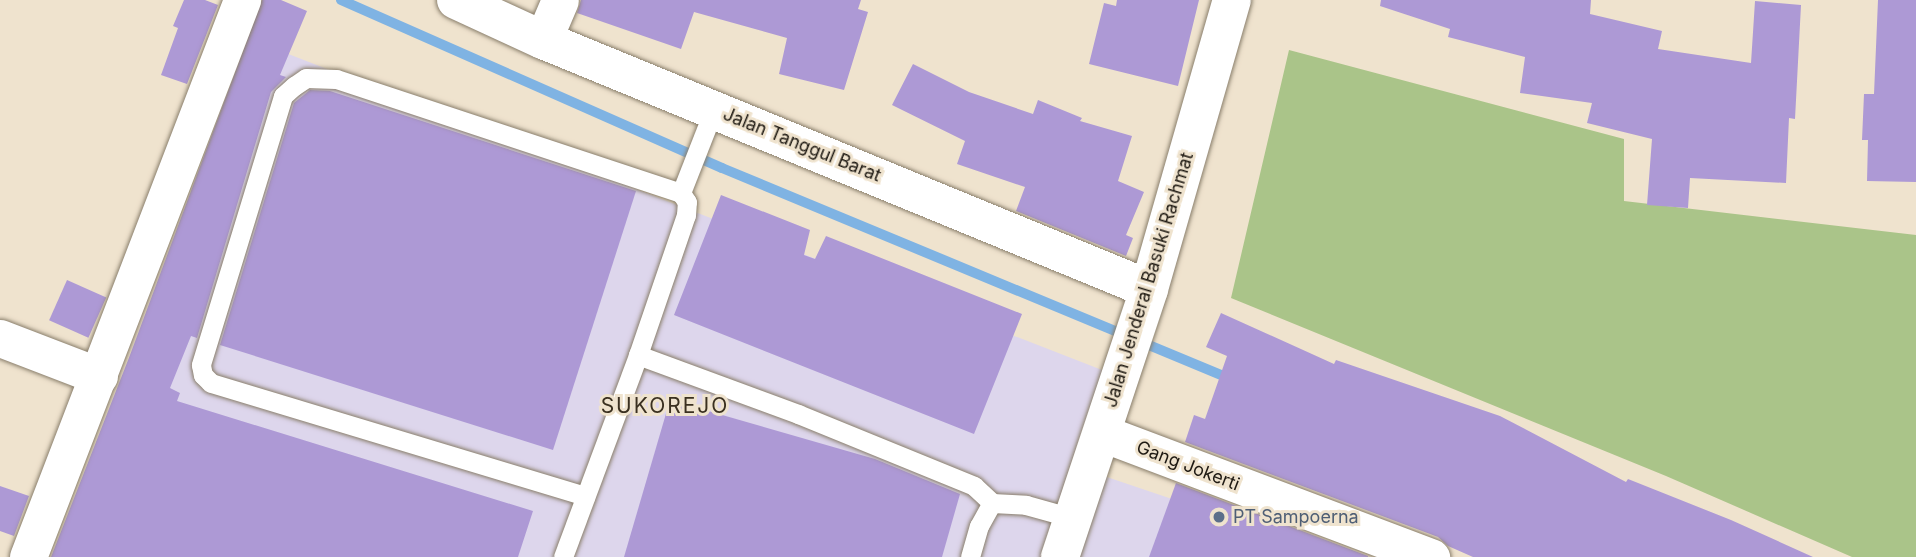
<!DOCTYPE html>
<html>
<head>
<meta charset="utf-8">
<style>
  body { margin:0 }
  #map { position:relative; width:1916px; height:557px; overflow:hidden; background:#efe3ce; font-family:Inter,sans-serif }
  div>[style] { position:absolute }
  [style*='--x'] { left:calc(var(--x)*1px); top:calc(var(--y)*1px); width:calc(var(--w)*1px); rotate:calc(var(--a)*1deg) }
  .industrial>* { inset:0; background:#ddd6ec }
  .green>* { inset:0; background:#aac489 }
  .stream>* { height:10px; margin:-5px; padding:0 5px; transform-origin:5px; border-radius:5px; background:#7fb3e3 }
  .building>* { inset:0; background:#ad99d5; transform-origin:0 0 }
  .roads { filter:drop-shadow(0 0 2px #897e6b) drop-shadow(0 0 2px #897e6b) }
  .lane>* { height:19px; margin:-9.5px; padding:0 9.5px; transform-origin:9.5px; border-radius:9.5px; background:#fff }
  .street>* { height:37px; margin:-18.5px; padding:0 18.5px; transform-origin:18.5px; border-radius:18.5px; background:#fff }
  .secondary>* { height:38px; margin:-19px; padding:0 19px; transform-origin:19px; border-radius:19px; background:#fff }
  .primary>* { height:38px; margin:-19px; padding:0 19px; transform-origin:19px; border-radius:19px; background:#fff }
  .dots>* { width:19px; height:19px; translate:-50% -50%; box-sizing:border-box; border:4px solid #efe3ce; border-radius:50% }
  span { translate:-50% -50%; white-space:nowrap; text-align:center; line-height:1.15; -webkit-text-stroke:6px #efe3ce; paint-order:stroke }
  .street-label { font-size:18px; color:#1e1912 }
  .service-label { font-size:18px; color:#4e5e75 }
  .left { translate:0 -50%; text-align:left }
  .quarter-label { font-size:21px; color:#3a3020; letter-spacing:2px }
</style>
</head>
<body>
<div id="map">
  <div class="industrial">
    <i style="clip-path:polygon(260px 43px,1102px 370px,1089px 471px,1344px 557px,110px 557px)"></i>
  </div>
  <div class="green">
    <i style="clip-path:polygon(1289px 50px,1624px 139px,1624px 201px,1916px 235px,1916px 557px,1852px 557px,1666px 476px,1231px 298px)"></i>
  </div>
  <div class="stream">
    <i style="--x:341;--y:0;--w:416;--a:23.8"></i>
    <i style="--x:722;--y:168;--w:553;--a:22.53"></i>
  </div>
  <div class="building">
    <i style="clip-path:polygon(184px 0,205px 0,218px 5px,187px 84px,161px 75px,178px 28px,173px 26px)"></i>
    <i style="clip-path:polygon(262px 0,281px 0,307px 11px,280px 75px,286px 77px,271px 92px,197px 338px,191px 336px,170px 388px,180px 393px,177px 401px,533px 511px,518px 557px,51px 557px,130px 355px)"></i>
    <i style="clip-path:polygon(581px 0,861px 0,858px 9px,868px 12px,844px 90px,779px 74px,787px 38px,694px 12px,681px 49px,577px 13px)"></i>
    <i style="clip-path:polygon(1117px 0,1199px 0,1178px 86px,1089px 64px,1104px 3px,1116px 6px)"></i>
    <i style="clip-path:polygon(1381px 0,1591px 0,1590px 14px,1662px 31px,1658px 49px,1751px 63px,1755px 1px,1801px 5px,1795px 119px,1789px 118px,1786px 183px,1690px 178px,1688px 208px,1647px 205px,1652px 139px,1587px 123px,1592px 103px,1520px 93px,1525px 57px,1448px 37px,1450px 29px,1380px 6px)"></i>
    <i style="clip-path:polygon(1878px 0,1916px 0,1916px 182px,1867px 181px,1868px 140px,1862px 140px,1864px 94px,1874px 94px)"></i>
    <i style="clip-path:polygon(913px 64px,969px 92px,1033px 114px,1038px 100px,1082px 118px,1080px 121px,1132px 136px,1118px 181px,1144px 192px,1126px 235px,1133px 238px,1126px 256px,1016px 211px,1025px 187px,957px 164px,965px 141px,892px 105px)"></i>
    <i style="clip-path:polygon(310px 90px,330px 91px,636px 191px,553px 450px,220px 345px,294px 103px)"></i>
    <i style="clip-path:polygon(721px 195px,810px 230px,804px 255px,815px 259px,826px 236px,1022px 314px,974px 434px,674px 315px)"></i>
    <i style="left:67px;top:280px;width:43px;height:44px;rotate:24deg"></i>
    <i style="clip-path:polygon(1221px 313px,1334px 364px,1336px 360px,1500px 416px,1626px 482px,1628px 479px,1731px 520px,1813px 557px,1473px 557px,1448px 546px,1438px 537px,1185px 442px,1194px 415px,1205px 419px,1227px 356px,1206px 347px)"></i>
    <i style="clip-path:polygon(670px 400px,875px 459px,960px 494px,942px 557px,624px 557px)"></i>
    <i style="clip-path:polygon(1176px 483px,1368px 556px,1368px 557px,1149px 557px)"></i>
    <i style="clip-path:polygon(0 486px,29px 496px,14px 536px,0 531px)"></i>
  </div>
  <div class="roads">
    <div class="lane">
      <i style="--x:681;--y:193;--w:90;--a:-68.6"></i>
      <i style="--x:638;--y:355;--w:171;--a:20.2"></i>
      <i style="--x:798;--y:414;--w:190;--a:22.2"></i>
      <i style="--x:974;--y:486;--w:25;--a:43"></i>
      <i style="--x:563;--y:557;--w:215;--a:-69.6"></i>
      <i style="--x:638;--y:355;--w:148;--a:-71.1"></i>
      <i style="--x:686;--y:215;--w:13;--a:-86"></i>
      <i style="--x:687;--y:202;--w:11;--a:-124"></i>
      <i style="--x:681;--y:193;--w:363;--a:-161.7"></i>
      <i style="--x:336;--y:79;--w:30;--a:-178"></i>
      <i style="--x:306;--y:78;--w:14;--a:146"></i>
      <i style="--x:294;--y:86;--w:15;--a:138"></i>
      <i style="--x:283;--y:96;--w:281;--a:107"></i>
      <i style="--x:201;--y:365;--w:10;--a:79"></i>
      <i style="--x:203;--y:375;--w:11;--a:45"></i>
      <i style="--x:211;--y:383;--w:391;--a:16.8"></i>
      <i style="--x:970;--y:557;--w:32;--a:-74"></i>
      <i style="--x:979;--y:526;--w:26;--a:-61"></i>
      <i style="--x:992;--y:503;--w:34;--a:3"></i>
      <i style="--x:1026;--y:505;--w:49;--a:15.5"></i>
    </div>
    <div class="street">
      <i style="--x:543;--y:40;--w:43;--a:-67"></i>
      <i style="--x:0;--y:338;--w:106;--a:21"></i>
      <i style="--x:1102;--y:433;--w:352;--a:20.7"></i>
      <i style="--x:28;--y:557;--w:597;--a:-68.98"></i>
    </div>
    <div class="secondary">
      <i style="--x:456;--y:0;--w:96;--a:24.7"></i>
      <i style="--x:543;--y:40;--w:655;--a:22.34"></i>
    </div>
    <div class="primary">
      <i style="--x:1060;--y:557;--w:282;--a:-71.6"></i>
      <i style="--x:1149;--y:289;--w:301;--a:-74"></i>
    </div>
  </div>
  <div class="dots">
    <i style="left:1219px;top:517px;background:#5c6f8a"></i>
  </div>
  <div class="street-label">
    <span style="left:802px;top:145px;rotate:22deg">Jalan Tanggul Barat</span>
    <span style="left:1149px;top:280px;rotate:-73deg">Jalan Jenderal Basuki Rachmat</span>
    <span style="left:1188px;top:466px;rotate:21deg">Gang Jokerti</span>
  </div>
  <div class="service-label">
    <span class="left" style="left:1233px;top:517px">PT Sampoerna</span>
  </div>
  <div class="quarter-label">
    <span style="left:665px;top:406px">SUKOREJO</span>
  </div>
</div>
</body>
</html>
